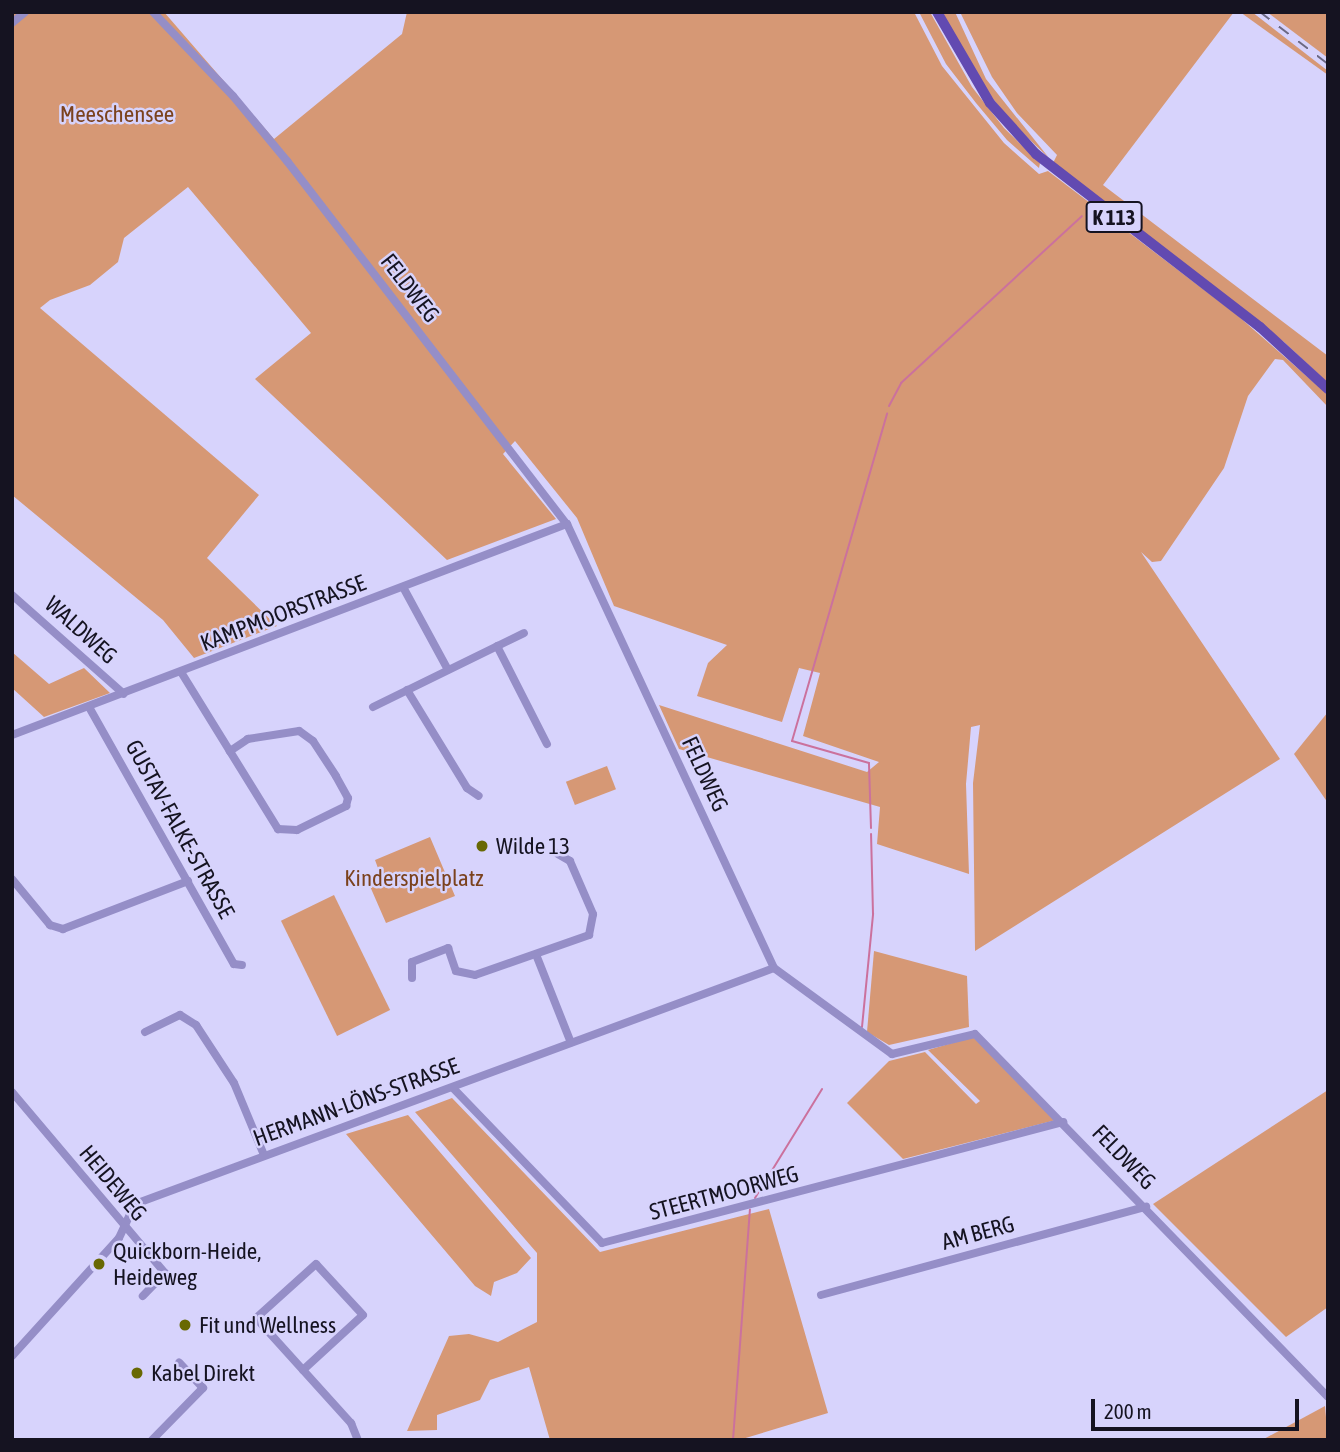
<!DOCTYPE html>
<html>
<head>
<meta charset="utf-8">
<style>
  body { margin:0 }
  #map { position:relative; width:1340px; height:1452px; overflow:hidden; background:#d7d3fc; font-family:"Asap Condensed",sans-serif }
  div>[style] { position:absolute }
  [style*='--x'] { left:calc(var(--x)*1px); top:calc(var(--y)*1px); width:calc(var(--w)*1px); rotate:calc(var(--a)*1deg) }
  .green>* { inset:0; background:#d69875; transform-origin:0 0 }
  .stream>* { height:2px; margin:-1px; padding:0 1px; transform-origin:1px; border-radius:1px; background:#cb719d }
  .minor>* { height:8px; margin:-4px; padding:0 4px; transform-origin:4px; border-radius:4px; background:#958ec7 }
  .major>* { height:10px; margin:-5px; padding:0 5px; transform-origin:5px; border-radius:5px; background:#624ab1 }
  .rail>* { height:2px; margin-top:-1px; transform-origin:0; background:repeating-linear-gradient(90deg,#6b6882 0 12px,transparent 0 24px) }
  .dots>* { width:19px; height:19px; translate:-50% -50%; box-sizing:border-box; border:4px solid #d7d3fc; border-radius:50% }
  span { translate:-50% -50%; white-space:nowrap; text-align:center; line-height:1.15; -webkit-text-stroke:5px #d7d3fc; paint-order:stroke }
  .shield-label span { padding:2px 5px; background:#d7d3fc; border:2px solid; border-radius:5px; -webkit-text-stroke-width:0 }
  .shield-label { font-size:21px; color:#151321; font-weight:700 }
  .park-label { font-size:23px; color:#7b421e }
  .street-label { font-size:23px; color:#151321 }
  .poi-label { font-size:23px; color:#151321 }
  .left { translate:0 -50%; text-align:left }
  .frame { position:absolute; inset:0; border:14px solid #151321; pointer-events:none }
  .scale { position:absolute; left:1091px; top:1399px; width:208px; height:32px; box-sizing:border-box; border:4px solid #151321; border-top:0; padding-left:9px; font-size:21px; line-height:24px; white-space:nowrap; color:#151321; -webkit-text-stroke:5px #d7d3fc; paint-order:stroke }
</style>
</head>
<body>
<div id="map">
  <div class="green">
    <i style="clip-path:polygon(12px 12px,164px 12px,274px 139px,402px 34px,407px 12px,914px 12px,942px 66px,1004px 143px,1039px 174px,1048px 171px,1237px 315px,1328px 395px,1328px 407px,1283px 360px,1275px 359px,1248px 396px,1224px 468px,1161px 561px,1152px 562px,1141px 552px,1280px 759px,975px 951px,973px 783px,980px 725px,971px 727px,966px 784px,969px 874px,877px 844px,880px 807px,679px 749px,659px 705px,867px 772px,879px 762px,803px 736px,820px 673px,799px 668px,782px 722px,697px 696px,708px 663px,727px 645px,614px 606px,577px 518px,515px 441px,503px 454px,556px 519px,447px 560px,255px 379px,311px 333px,188px 187px,124px 238px,118px 262px,90px 285px,50px 300px,40px 308px,259px 495px,207px 558px,277px 626px,194px 658px,163px 620px,12px 495px)"></i>
    <i style="clip-path:polygon(919px 12px,930px 12px,972px 87px,1004px 128px,1040px 163px,1039px 168px,1007px 140px,976px 103px,946px 64px)"></i>
    <i style="clip-path:polygon(941px 12px,955px 12px,986px 79px,1049px 158px,1011px 122px,980px 82px)"></i>
    <i style="clip-path:polygon(960px 12px,1234px 12px,1103px 185px,1328px 356px,1328px 383px,1284px 342px,1053px 163px,1057px 155px,1017px 113px,992px 77px)"></i>
    <i style="clip-path:polygon(1240px 12px,1252px 12px,1328px 71px,1328px 75px)"></i>
    <i style="clip-path:polygon(1267px 12px,1328px 12px,1328px 58px)"></i>
    <i style="clip-path:polygon(12px 652px,49px 684px,84px 668px,110px 693px,44px 717px,12px 688px)"></i>
    <i style="clip-path:polygon(1328px 712px,1328px 803px,1294px 754px)"></i>
    <i style="left:607px;top:766px;width:25px;height:44px;rotate:69deg"></i>
    <i style="clip-path:polygon(430px 837px,455px 896px,386px 923px,369px 884px,382px 879px,375px 860px)"></i>
    <i style="left:334px;top:895px;width:128px;height:59px;rotate:64deg"></i>
    <i style="clip-path:polygon(874px 951px,967px 976px,969px 1027px,889px 1045px,867px 1032px)"></i>
    <i style="clip-path:polygon(973px 1037px,1056px 1120px,903px 1159px,847px 1103px,889px 1061px,925px 1052px,976px 1104px,980px 1101px,928px 1050px)"></i>
    <i style="clip-path:polygon(1328px 1090px,1328px 1307px,1286px 1337px,1153px 1204px)"></i>
    <i style="clip-path:polygon(452px 1098px,600px 1252px,769px 1209px,828px 1413px,739px 1440px,550px 1440px,529px 1367px,490px 1380px,480px 1400px,437px 1415px,437px 1430px,407px 1431px,449px 1336px,469px 1334px,498px 1342px,537px 1322px,537px 1253px,415px 1112px)"></i>
    <i style="clip-path:polygon(408px 1115px,531px 1258px,517px 1273px,494px 1282px,491px 1296px,475px 1286px,346px 1134px)"></i>
    <i style="clip-path:polygon(1325px 1406px,1328px 1440px,1262px 1440px)"></i>
  </div>
  <div class="stream">
    <i style="--x:889;--y:406;--w:26;--a:-62"></i>
    <i style="--x:901;--y:383;--w:246;--a:-42.7"></i>
    <i style="--x:871;--y:828;--w:65;--a:-91.8"></i>
    <i style="--x:869;--y:763;--w:80;--a:-164.1"></i>
    <i style="--x:792;--y:741;--w:341;--a:-73.8"></i>
    <i style="--x:862;--y:1027;--w:114;--a:-84.4"></i>
    <i style="--x:873;--y:914;--w:80;--a:-91.4"></i>
    <i style="--x:755;--y:1198;--w:128;--a:-58.4"></i>
    <i style="--x:733;--y:1440;--w:231;--a:-85.8"></i>
  </div>
  <div class="minor">
    <i style="--x:153;--y:12;--w:116;--a:46.4"></i>
    <i style="--x:233;--y:96;--w:85;--a:50.3"></i>
    <i style="--x:287;--y:161;--w:458;--a:52.4"></i>
    <i style="--x:567;--y:524;--w:490;--a:65"></i>
    <i style="--x:774;--y:968;--w:146;--a:36.1"></i>
    <i style="--x:892;--y:1054;--w:85;--a:-13.5"></i>
    <i style="--x:975;--y:1034;--w:506;--a:45.8"></i>
    <i style="--x:12;--y:23;--w:17;--a:-40"></i>
    <i style="--x:403;--y:587;--w:94;--a:61.5"></i>
    <i style="--x:12;--y:595;--w:149;--a:41.5"></i>
    <i style="--x:497;--y:646;--w:110;--a:63"></i>
    <i style="--x:181;--y:672;--w:185;--a:58.3"></i>
    <i style="--x:278;--y:829;--w:19;--a:3"></i>
    <i style="--x:297;--y:830;--w:55;--a:-26.1"></i>
    <i style="--x:346;--y:806;--w:8;--a:-76"></i>
    <i style="--x:348;--y:798;--w:25;--a:-119"></i>
    <i style="--x:336;--y:776;--w:42;--a:-123.3"></i>
    <i style="--x:313;--y:741;--w:17;--a:-144"></i>
    <i style="--x:299;--y:731;--w:52;--a:171.1"></i>
    <i style="--x:248;--y:739;--w:22;--a:146"></i>
    <i style="--x:407;--y:690;--w:115;--a:58.5"></i>
    <i style="--x:467;--y:788;--w:14;--a:34"></i>
    <i style="--x:89;--y:707;--w:295;--a:60.6"></i>
    <i style="--x:234;--y:964;--w:8;--a:7"></i>
    <i style="--x:373;--y:707;--w:168;--a:-26.1"></i>
    <i style="--x:12;--y:735;--w:594;--a:-20.82"></i>
    <i style="--x:12;--y:879;--w:60;--a:50.4"></i>
    <i style="--x:50;--y:925;--w:14;--a:17"></i>
    <i style="--x:63;--y:929;--w:134;--a:-21"></i>
    <i style="--x:537;--y:957;--w:92;--a:68.4"></i>
    <i style="--x:412;--y:978;--w:16;--a:-90"></i>
    <i style="--x:412;--y:962;--w:39;--a:-21"></i>
    <i style="--x:448;--y:948;--w:24;--a:71"></i>
    <i style="--x:456;--y:971;--w:19;--a:12"></i>
    <i style="--x:475;--y:975;--w:121;--a:-19.3"></i>
    <i style="--x:589;--y:935;--w:21;--a:-79"></i>
    <i style="--x:593;--y:914;--w:58;--a:-113.5"></i>
    <i style="--x:570;--y:861;--w:14;--a:-150"></i>
    <i style="--x:145;--y:1032;--w:39;--a:-26"></i>
    <i style="--x:180;--y:1015;--w:19;--a:32"></i>
    <i style="--x:196;--y:1025;--w:69;--a:56.8"></i>
    <i style="--x:234;--y:1083;--w:78;--a:67.4"></i>
    <i style="--x:453;--y:1088;--w:215;--a:46.1"></i>
    <i style="--x:602;--y:1243;--w:477;--a:-14.7"></i>
    <i style="--x:12;--y:1092;--w:237;--a:49.8"></i>
    <i style="--x:165;--y:1273;--w:32;--a:134"></i>
    <i style="--x:821;--y:1295;--w:337;--a:-15.2"></i>
    <i style="--x:12;--y:1356;--w:159;--a:-47.8"></i>
    <i style="--x:119;--y:1238;--w:38;--a:-65"></i>
    <i style="--x:135;--y:1204;--w:681;--a:-20.27"></i>
    <i style="--x:303;--y:1370;--w:81;--a:-42.5"></i>
    <i style="--x:363;--y:1315;--w:69;--a:-132.7"></i>
    <i style="--x:316;--y:1264;--w:81;--a:138"></i>
    <i style="--x:256;--y:1318;--w:142;--a:47.9"></i>
    <i style="--x:351;--y:1423;--w:18;--a:68"></i>
    <i style="--x:152;--y:1440;--w:73;--a:-45.6"></i>
    <i style="--x:203;--y:1388;--w:35;--a:-133"></i>
  </div>
  <div class="major">
    <i style="--x:937;--y:12;--w:105;--a:59.8"></i>
    <i style="--x:990;--y:103;--w:69;--a:48"></i>
    <i style="--x:1036;--y:154;--w:283;--a:37.7"></i>
    <i style="--x:1260;--y:327;--w:92;--a:42.4"></i>
  </div>
  <div class="rail">
    <i style="--x:1260;--y:12;--w:86;--a:37.4"></i>
  </div>
  <div class="dots">
    <i style="left:482px;top:846px;background:#686803"></i>
    <i style="left:99px;top:1264px;background:#686803"></i>
    <i style="left:185px;top:1325px;background:#686803"></i>
    <i style="left:137px;top:1373px;background:#686803"></i>
  </div>
  <div class="shield-label">
    <span style="left:1114px;top:217px">K 113</span>
  </div>
  <div class="park-label">
    <span style="left:117px;top:114px">Meeschensee</span>
    <span style="left:414px;top:878px">Kinderspielplatz</span>
  </div>
  <div class="street-label">
    <span style="left:410px;top:288px;rotate:52deg">FELDWEG</span>
    <span style="left:283px;top:613px;rotate:-21deg">KAMPMOORSTRASSE</span>
    <span style="left:81px;top:630px;rotate:42deg">WALDWEG</span>
    <span style="left:705px;top:774px;rotate:65deg">FELDWEG</span>
    <span style="left:180px;top:829px;rotate:61deg">GUSTAV-FALKE-STRASSE</span>
    <span style="left:356px;top:1102px;rotate:-20deg">HERMANN-LÖNS-STRASSE</span>
    <span style="left:1124px;top:1157px;rotate:46deg">FELDWEG</span>
    <span style="left:113px;top:1183px;rotate:50deg">HEIDEWEG</span>
    <span style="left:724px;top:1193px;rotate:-15deg">STEERTMOORWEG</span>
    <span style="left:978px;top:1233px;rotate:-15deg">AM BERG</span>
  </div>
  <div class="poi-label">
    <span class="left" style="left:496px;top:846px">Wilde 13</span>
    <span class="left" style="left:113px;top:1264px">Quickborn-Heide,<br>Heideweg</span>
    <span class="left" style="left:199px;top:1325px">Fit und Wellness</span>
    <span class="left" style="left:151px;top:1373px">Kabel Direkt</span>
  </div>
  <div class="frame"></div>
  <div class="scale">200 m</div>
</div>
</body>
</html>
